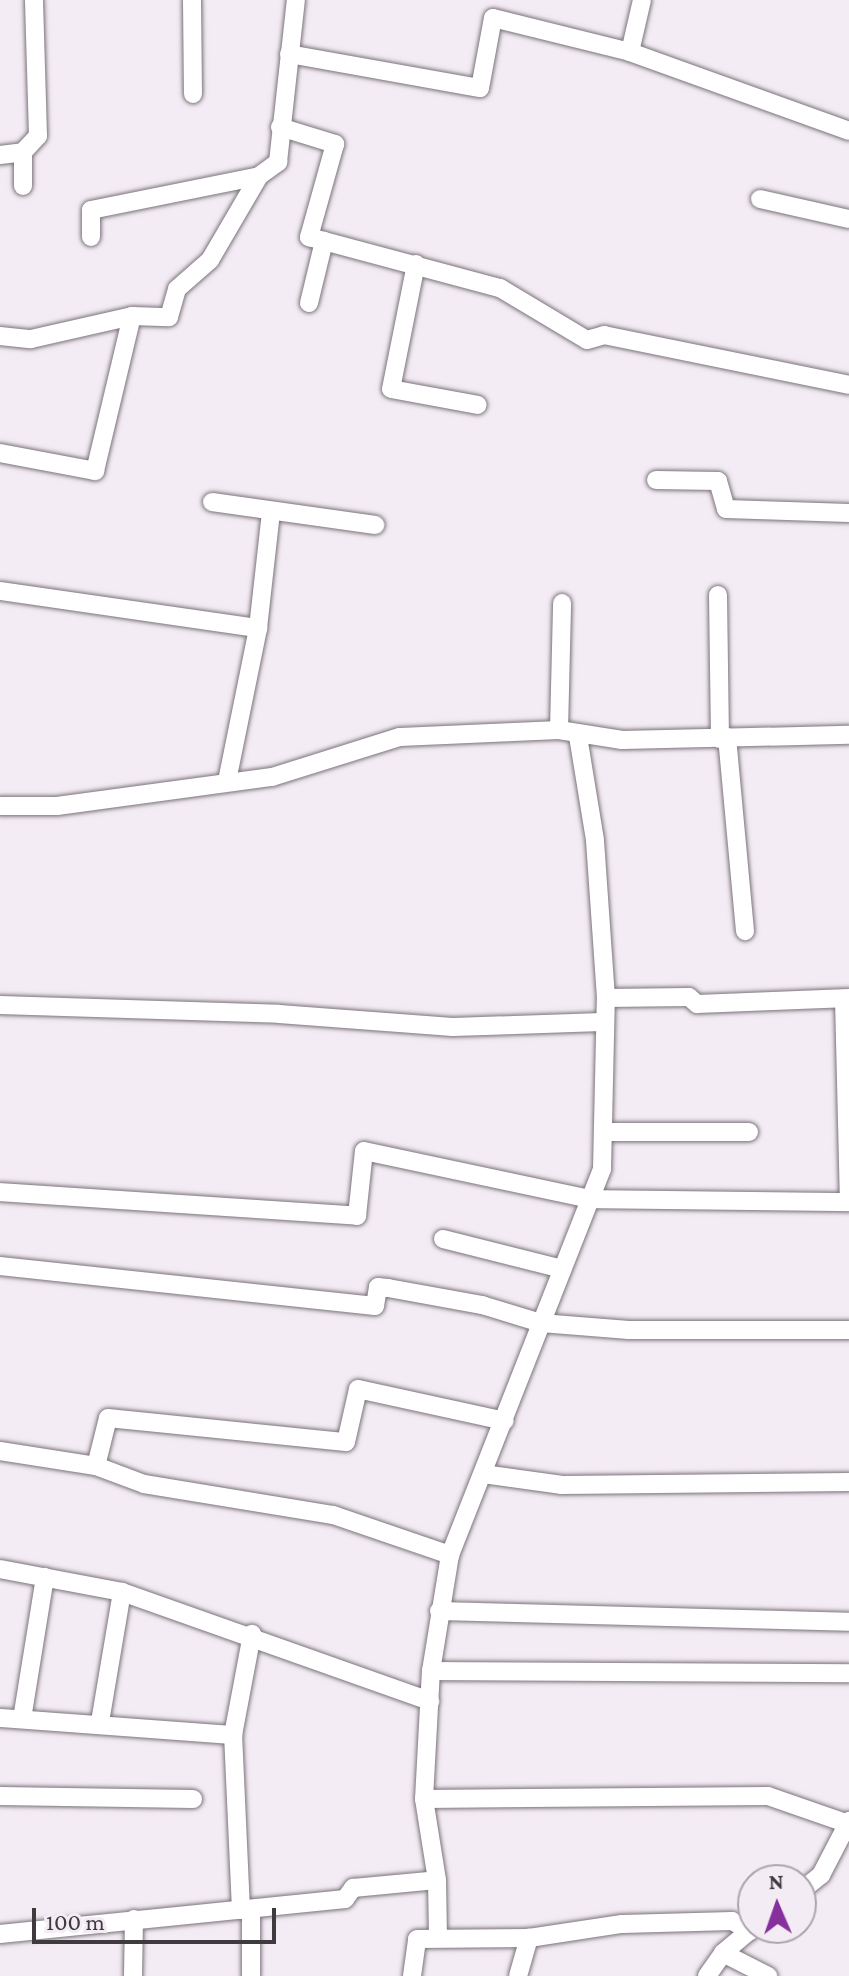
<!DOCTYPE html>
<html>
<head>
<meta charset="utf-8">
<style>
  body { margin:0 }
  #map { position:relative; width:849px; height:1976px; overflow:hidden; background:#f4ecf5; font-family:"Crimson Pro",serif }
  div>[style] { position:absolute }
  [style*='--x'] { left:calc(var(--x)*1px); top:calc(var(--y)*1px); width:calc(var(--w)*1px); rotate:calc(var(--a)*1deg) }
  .roads { filter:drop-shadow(0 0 2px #7b737b) drop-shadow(0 0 2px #7b737b) }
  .minor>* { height:18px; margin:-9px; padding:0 9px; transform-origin:9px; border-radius:9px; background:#fff }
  span { translate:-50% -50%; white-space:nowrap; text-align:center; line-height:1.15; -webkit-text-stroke:7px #f4ecf5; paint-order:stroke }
  .north { position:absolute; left:737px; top:1864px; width:80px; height:80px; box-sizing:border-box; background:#f4ecf5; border:2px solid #aba5ac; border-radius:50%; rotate:358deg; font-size:22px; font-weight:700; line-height:32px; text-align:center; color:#3e3a3e }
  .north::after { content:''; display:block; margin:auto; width:28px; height:36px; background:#86309d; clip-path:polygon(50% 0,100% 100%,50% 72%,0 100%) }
  .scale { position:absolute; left:32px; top:1908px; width:244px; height:36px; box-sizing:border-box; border:4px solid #3e3a3e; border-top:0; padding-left:10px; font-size:24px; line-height:28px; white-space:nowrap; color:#3e3a3e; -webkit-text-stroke:6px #f4ecf5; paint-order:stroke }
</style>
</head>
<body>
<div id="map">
  <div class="roads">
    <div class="minor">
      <i style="--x:192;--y:0;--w:94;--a:89.4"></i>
      <i style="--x:630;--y:52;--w:53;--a:-77"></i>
      <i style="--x:289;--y:54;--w:194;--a:10.1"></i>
      <i style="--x:480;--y:88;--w:71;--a:-79.5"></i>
      <i style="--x:493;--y:18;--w:141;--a:13.9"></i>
      <i style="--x:630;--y:52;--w:233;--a:19.8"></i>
      <i style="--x:280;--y:127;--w:58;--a:17.2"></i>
      <i style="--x:335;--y:144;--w:97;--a:105.6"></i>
      <i style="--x:309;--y:237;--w:198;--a:15"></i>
      <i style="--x:500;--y:288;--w:101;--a:30.9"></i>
      <i style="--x:587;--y:340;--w:18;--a:-16"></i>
      <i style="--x:604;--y:335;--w:250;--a:11.5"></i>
      <i style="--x:0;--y:155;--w:23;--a:-7"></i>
      <i style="--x:23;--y:186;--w:34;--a:-90"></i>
      <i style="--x:23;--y:152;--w:22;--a:-47"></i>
      <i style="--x:38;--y:136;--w:136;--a:-91.7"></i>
      <i style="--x:760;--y:199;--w:91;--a:12.7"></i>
      <i style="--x:91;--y:237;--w:27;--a:-90"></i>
      <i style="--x:91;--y:210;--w:171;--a:-11.4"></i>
      <i style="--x:416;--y:264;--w:127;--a:101.3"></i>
      <i style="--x:391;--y:389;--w:88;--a:10.4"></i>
      <i style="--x:309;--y:303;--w:64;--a:-76.4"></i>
      <i style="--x:0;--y:336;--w:31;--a:6"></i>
      <i style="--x:31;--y:339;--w:104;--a:-12.8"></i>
      <i style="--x:132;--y:316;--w:37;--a:2"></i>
      <i style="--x:169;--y:317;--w:29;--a:-74"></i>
      <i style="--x:177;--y:289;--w:44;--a:-41.3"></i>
      <i style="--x:210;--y:260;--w:97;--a:-59.7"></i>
      <i style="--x:259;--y:176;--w:24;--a:-36"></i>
      <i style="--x:278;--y:162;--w:163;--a:-83.7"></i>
      <i style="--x:0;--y:453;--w:97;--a:10.7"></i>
      <i style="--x:95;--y:471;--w:159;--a:-76.6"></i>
      <i style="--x:656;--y:480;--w:62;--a:0.9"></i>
      <i style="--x:718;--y:481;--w:29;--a:74"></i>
      <i style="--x:726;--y:509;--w:123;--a:1.9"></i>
      <i style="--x:212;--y:502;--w:165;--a:8"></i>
      <i style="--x:0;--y:591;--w:261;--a:8.2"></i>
      <i style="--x:718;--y:595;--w:144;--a:89.2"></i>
      <i style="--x:559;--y:730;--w:127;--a:-88.6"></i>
      <i style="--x:727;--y:737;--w:195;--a:84.7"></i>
      <i style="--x:227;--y:781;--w:156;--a:-78.5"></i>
      <i style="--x:258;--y:628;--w:117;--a:-83.6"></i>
      <i style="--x:0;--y:806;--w:57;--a:0"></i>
      <i style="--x:57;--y:806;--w:217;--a:-7.7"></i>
      <i style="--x:272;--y:777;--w:134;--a:-17.4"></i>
      <i style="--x:400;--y:737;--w:159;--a:-2.5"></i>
      <i style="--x:559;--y:730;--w:64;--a:9"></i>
      <i style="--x:622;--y:740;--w:227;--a:-1.3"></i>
      <i style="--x:606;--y:998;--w:83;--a:-0.7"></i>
      <i style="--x:689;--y:997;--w:11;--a:41"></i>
      <i style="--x:697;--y:1004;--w:152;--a:-2.3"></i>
      <i style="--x:844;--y:999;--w:203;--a:88.6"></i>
      <i style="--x:0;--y:1005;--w:279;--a:1.8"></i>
      <i style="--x:279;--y:1014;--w:174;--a:4.3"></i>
      <i style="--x:453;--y:1027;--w:149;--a:-1.9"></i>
      <i style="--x:606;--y:1132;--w:143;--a:0"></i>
      <i style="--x:0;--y:1192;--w:358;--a:3.8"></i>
      <i style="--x:357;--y:1216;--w:65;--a:-83.9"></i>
      <i style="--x:364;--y:1151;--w:231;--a:12"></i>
      <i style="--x:590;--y:1199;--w:259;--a:0.7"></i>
      <i style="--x:443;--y:1239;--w:123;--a:14.1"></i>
      <i style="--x:0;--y:1266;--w:377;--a:6.1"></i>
      <i style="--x:375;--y:1306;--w:19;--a:-81"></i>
      <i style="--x:378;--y:1287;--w:10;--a:6"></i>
      <i style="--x:388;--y:1288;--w:96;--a:10.3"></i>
      <i style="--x:482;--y:1305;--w:62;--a:17"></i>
      <i style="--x:541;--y:1323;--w:88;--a:4.5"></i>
      <i style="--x:629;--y:1330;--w:220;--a:0"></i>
      <i style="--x:0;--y:1451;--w:97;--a:8.9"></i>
      <i style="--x:96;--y:1466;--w:51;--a:20.6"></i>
      <i style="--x:144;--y:1484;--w:192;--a:9.3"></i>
      <i style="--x:333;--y:1515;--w:124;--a:18.9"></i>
      <i style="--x:96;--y:1466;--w:49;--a:-76"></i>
      <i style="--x:108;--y:1418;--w:239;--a:5.8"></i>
      <i style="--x:346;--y:1442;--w:54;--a:-77.2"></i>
      <i style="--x:358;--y:1389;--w:150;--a:12.3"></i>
      <i style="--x:483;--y:1474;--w:80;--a:7.9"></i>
      <i style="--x:562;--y:1485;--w:287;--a:-0.6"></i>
      <i style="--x:0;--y:1569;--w:124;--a:10.7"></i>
      <i style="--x:122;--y:1592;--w:327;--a:19.5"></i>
      <i style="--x:439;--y:1611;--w:410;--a:1.5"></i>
      <i style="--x:431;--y:1671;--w:418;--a:0.3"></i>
      <i style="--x:0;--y:1718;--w:234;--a:4.2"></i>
      <i style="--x:22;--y:1719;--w:144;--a:-80.8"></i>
      <i style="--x:100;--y:1722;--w:132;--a:-80.4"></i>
      <i style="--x:0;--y:1796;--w:193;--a:0.9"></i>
      <i style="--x:424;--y:1799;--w:344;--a:-0.5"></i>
      <i style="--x:768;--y:1796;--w:83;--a:19.1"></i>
      <i style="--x:801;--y:1891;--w:26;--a:-39"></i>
      <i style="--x:821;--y:1875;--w:61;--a:-62.6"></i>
      <i style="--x:241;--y:1910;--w:175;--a:-92.6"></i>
      <i style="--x:233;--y:1735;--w:103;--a:-79.3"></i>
      <i style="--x:251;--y:1910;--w:66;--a:90"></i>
      <i style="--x:0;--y:1934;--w:347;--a:-5.8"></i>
      <i style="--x:345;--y:1899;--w:14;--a:-54"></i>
      <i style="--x:353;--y:1888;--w:84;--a:-5.4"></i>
      <i style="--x:438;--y:1937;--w:57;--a:-91"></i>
      <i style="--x:437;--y:1880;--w:82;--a:-99.1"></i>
      <i style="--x:424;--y:1799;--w:128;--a:-86.9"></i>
      <i style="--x:431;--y:1671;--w:118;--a:-80.7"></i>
      <i style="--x:450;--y:1555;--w:415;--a:-68.5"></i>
      <i style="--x:602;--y:1169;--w:171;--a:-88.7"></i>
      <i style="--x:606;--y:998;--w:158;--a:-94"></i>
      <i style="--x:595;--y:840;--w:105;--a:-99.3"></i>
      <i style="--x:723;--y:1953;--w:51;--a:27.1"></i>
      <i style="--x:133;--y:1976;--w:57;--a:-89"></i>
      <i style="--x:412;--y:1976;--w:37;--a:-82"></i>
      <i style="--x:417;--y:1939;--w:112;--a:-0.5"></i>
      <i style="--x:529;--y:1938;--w:94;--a:-8.6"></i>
      <i style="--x:622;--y:1924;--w:110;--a:-1.6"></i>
      <i style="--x:732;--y:1921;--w:21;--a:29"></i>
      <i style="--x:518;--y:1976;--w:40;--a:-74"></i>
      <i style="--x:707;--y:1976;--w:28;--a:-55"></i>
      <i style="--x:723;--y:1953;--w:39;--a:-40"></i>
    </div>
  </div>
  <div class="north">N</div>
  <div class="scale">100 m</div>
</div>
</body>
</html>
